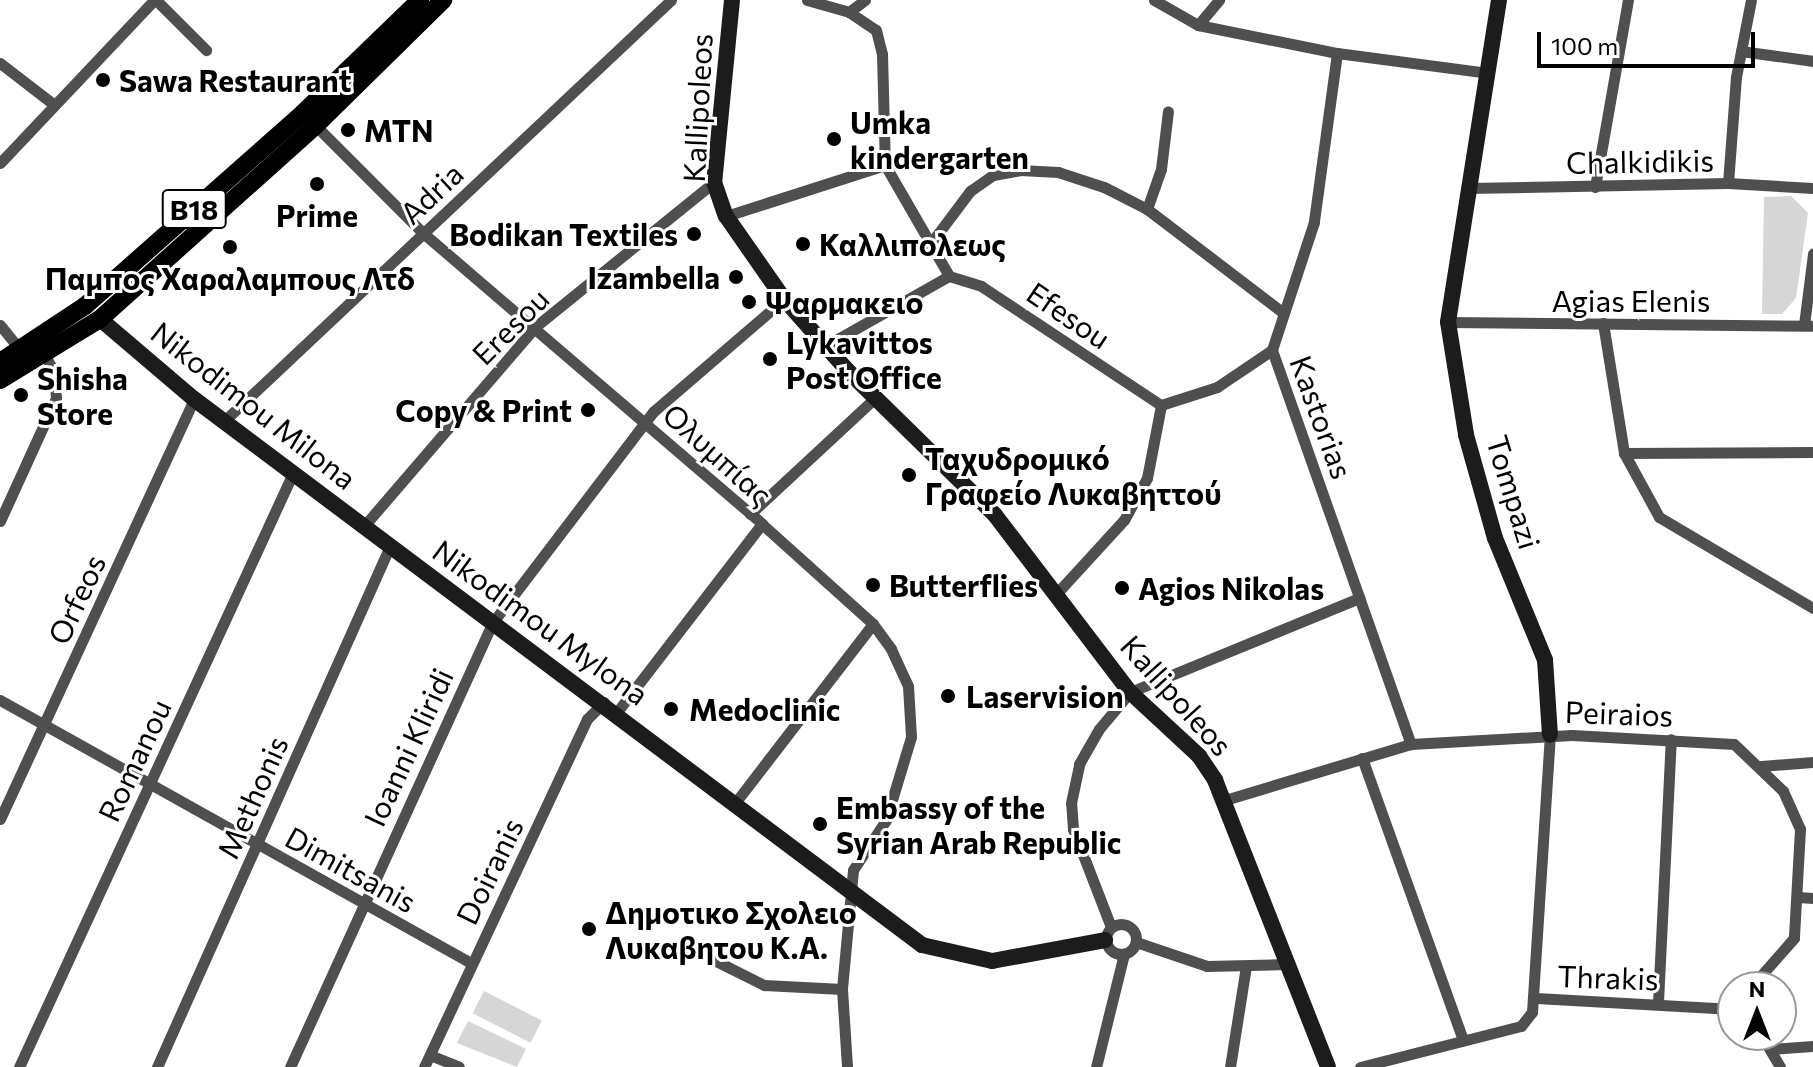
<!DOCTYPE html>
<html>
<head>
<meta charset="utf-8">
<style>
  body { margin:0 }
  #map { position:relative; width:1813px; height:1067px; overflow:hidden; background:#fff; font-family:Commissioner,sans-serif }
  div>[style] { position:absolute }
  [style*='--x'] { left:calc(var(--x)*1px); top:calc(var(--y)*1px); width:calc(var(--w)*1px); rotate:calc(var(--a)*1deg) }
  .green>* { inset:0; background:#d6d6d6; transform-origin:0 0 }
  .street>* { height:11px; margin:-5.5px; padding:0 5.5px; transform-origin:5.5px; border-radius:5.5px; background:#4f4f4f }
  .street>.ring { margin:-5.5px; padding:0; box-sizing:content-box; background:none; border:11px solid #4f4f4f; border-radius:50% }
  .secondary>* { height:16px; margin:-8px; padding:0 8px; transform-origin:8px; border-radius:8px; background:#1c1c1c }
  .primary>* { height:18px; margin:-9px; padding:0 9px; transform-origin:9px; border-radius:9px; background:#000 }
  .dots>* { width:22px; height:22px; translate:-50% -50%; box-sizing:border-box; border:4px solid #fff; border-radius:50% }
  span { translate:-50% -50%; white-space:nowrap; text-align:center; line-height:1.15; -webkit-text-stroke:6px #fff; paint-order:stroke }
  .shield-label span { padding:2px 6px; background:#fff; border:2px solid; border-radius:6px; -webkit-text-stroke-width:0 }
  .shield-label { font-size:28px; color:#000; font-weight:700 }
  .poi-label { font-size:30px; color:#000; font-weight:700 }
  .left { translate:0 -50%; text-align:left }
  .right { translate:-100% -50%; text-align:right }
  .street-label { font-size:30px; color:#000 }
  .north { position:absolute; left:1717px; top:971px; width:80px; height:80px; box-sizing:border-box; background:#fff; border:2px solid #999; border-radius:50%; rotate:0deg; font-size:22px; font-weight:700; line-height:32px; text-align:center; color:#000 }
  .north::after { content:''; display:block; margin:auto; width:28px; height:36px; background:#000; clip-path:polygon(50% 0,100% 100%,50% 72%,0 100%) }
  .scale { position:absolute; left:1537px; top:32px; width:218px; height:36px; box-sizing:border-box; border:4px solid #000; border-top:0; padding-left:10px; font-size:24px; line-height:28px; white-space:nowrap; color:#000; -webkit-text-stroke:6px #fff; paint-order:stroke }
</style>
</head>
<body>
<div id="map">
  <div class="green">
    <i style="clip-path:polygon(1791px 196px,1808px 213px,1796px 298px,1782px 314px,1762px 314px,1764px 197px)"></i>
    <i style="left:484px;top:991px;width:65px;height:25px;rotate:27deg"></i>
    <i style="clip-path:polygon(468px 1021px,526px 1049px,517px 1067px,457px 1043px)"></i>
  </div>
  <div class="street">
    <i style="--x:156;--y:0;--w:71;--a:45"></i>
    <i style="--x:807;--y:0;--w:44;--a:15.9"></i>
    <i style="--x:849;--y:12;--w:32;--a:34"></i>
    <i style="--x:876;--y:30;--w:25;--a:76"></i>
    <i style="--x:882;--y:54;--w:111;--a:88.5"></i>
    <i style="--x:885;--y:165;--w:128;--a:60"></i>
    <i style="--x:949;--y:276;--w:34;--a:17"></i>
    <i style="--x:981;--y:286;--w:216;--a:33.5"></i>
    <i style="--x:1154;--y:0;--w:51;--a:29.6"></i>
    <i style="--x:1198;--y:25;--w:142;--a:11.4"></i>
    <i style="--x:1337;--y:53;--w:152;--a:7.5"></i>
    <i style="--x:849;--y:12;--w:20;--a:-37"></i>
    <i style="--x:1198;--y:25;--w:33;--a:-50"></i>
    <i style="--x:1741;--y:51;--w:73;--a:7.9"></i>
    <i style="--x:1337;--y:53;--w:171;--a:97.8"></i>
    <i style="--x:1314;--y:222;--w:135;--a:108.2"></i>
    <i style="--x:1272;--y:350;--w:418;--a:70.6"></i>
    <i style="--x:0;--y:63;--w:67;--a:37.7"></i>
    <i style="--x:313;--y:123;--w:156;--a:45"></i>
    <i style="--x:423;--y:233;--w:447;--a:40.6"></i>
    <i style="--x:762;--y:524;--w:149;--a:42"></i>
    <i style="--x:873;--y:624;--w:31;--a:54"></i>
    <i style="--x:891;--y:649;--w:41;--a:65.3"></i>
    <i style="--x:908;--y:686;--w:51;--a:86.6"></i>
    <i style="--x:911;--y:737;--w:87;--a:106.8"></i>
    <i style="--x:886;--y:820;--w:60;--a:123.4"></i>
    <i style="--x:853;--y:870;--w:120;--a:95.3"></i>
    <i style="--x:842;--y:989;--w:78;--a:86.3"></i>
    <i style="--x:0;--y:163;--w:224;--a:-46.6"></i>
    <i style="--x:1728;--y:183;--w:106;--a:-85.7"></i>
    <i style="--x:1736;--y:77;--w:78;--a:-79"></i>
    <i style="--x:1595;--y:187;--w:190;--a:-80"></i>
    <i style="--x:1468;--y:188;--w:260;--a:-1.1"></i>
    <i style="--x:1728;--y:183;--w:85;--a:3.4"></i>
    <i style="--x:1147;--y:209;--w:42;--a:-70.7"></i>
    <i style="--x:1161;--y:169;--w:58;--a:-83.1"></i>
    <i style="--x:726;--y:216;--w:167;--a:-17.8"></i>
    <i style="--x:931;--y:243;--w:65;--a:-53.1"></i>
    <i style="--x:970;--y:191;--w:28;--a:-35"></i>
    <i style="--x:993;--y:175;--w:27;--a:-10"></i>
    <i style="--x:1020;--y:170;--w:38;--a:3"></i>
    <i style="--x:1058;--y:172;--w:48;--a:18.1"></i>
    <i style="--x:1104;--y:187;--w:48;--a:27.1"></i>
    <i style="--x:1147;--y:209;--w:168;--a:37.3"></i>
    <i style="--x:1448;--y:322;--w:365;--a:0.6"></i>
    <i style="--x:1603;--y:323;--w:132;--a:80.8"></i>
    <i style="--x:1624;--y:453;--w:73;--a:61.3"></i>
    <i style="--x:1659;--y:517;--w:179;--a:30.6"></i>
    <i style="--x:0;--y:325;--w:33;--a:51"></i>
    <i style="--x:1804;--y:325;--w:72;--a:-82.8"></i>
    <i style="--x:827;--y:345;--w:140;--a:-29.5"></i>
    <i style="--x:1161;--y:405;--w:59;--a:-17.8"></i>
    <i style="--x:1217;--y:387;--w:66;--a:-33.9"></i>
    <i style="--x:224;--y:421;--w:614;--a:-43.28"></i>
    <i style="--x:1624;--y:453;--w:189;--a:-0.3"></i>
    <i style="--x:750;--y:514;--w:172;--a:-42.9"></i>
    <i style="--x:0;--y:521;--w:135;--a:-65.5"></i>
    <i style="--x:56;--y:398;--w:26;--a:-94"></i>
    <i style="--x:54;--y:372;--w:19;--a:-118"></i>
    <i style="--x:364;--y:526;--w:262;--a:-49.3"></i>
    <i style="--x:535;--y:327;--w:230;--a:-39"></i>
    <i style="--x:1057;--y:593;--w:99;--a:-47.5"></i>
    <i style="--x:1124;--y:520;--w:48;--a:-61.3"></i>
    <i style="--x:1147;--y:478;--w:74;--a:-79.1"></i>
    <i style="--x:0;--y:700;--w:539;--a:29.18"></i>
    <i style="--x:617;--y:712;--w:237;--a:-52.4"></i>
    <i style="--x:1362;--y:758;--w:300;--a:70.3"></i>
    <i style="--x:1761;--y:766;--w:52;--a:-4.4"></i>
    <i style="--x:1225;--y:800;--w:194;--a:-16.8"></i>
    <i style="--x:1411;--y:744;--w:161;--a:-3.2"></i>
    <i style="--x:1572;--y:735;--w:162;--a:3.2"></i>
    <i style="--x:1734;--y:744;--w:68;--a:43.8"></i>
    <i style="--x:1783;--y:791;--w:42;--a:65.9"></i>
    <i style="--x:1800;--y:829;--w:109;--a:93.2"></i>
    <i style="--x:1794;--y:938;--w:65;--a:131.3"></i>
    <i style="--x:735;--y:803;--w:226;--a:-52.4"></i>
    <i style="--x:0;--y:819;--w:463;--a:-65.2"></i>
    <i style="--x:1798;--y:897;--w:15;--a:4"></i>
    <i class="ring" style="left:1106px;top:924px;width:19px;height:19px"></i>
    <i style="--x:1111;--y:927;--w:105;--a:-111.2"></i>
    <i style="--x:1073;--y:829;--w:26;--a:-94"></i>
    <i style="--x:1071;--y:803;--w:40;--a:-78"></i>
    <i style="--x:1079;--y:764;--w:40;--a:-60.3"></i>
    <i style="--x:1099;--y:729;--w:48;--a:-50"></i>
    <i style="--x:1130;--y:692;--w:248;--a:-22.3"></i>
    <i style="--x:1136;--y:942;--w:75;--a:18.7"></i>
    <i style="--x:1207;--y:966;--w:80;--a:-1.4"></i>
    <i style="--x:716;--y:961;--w:54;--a:26.6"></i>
    <i style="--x:764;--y:985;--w:78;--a:2.9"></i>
    <i style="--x:1536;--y:998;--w:197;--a:3.2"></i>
    <i style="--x:1658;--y:1002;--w:263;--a:-87.2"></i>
    <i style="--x:1761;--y:1035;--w:37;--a:59"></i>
    <i style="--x:1770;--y:1049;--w:43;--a:-4"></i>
    <i style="--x:430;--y:1055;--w:31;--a:22"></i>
    <i style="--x:19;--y:1067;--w:654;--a:-65.24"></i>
    <i style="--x:157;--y:1067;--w:571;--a:-65.91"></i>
    <i style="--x:290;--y:1067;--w:489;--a:-65.5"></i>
    <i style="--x:493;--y:622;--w:265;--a:-52.7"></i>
    <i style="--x:654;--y:411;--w:172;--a:-40.7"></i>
    <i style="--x:424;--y:1067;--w:384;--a:-64.9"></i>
    <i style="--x:587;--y:719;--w:24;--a:-45"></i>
    <i style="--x:1096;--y:1067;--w:116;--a:-76.1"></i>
    <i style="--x:1230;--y:1067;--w:102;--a:-81"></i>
    <i style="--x:1360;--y:1067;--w:166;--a:-14.3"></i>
    <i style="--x:1521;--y:1026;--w:18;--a:-52"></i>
    <i style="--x:1532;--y:1012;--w:278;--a:-86.3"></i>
  </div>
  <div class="secondary">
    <i style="--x:732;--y:0;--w:183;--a:95.6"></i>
    <i style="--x:714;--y:182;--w:36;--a:71"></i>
    <i style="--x:726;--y:216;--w:101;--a:55.1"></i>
    <i style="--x:784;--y:299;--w:96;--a:48.4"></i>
    <i style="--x:848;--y:371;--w:206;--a:44.4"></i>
    <i style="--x:995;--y:515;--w:223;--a:52.7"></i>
    <i style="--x:1130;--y:692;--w:94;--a:42.8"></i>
    <i style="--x:1199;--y:756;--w:29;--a:56"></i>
    <i style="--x:1215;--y:780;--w:308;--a:68.5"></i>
    <i style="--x:1499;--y:0;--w:326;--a:99"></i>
    <i style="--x:1448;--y:322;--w:114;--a:80.9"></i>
    <i style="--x:1466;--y:435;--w:107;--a:74.3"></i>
    <i style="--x:1495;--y:538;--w:132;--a:67.7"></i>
    <i style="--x:1545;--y:660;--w:75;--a:86.2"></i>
    <i style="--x:100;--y:319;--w:123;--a:40.4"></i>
    <i style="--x:194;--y:399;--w:910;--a:36.87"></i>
    <i style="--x:922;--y:945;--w:72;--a:12.9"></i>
    <i style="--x:992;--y:961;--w:115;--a:-10.5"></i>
  </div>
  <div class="primary">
    <i style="--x:0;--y:362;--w:102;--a:-33.4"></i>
    <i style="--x:85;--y:306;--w:291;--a:-41.5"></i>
    <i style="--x:303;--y:113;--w:163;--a:-44"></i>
    <i style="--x:0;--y:380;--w:117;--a:-31.4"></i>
    <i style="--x:100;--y:319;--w:289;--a:-41.9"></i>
    <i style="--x:315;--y:126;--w:180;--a:-44.5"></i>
  </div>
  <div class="dots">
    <i style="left:103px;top:80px;background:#000"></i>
    <i style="left:348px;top:130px;background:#000"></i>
    <i style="left:834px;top:139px;background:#000"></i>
    <i style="left:317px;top:184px;background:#000"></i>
    <i style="left:694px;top:234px;background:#000"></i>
    <i style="left:803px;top:244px;background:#000"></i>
    <i style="left:230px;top:247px;background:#000"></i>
    <i style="left:736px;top:277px;background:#000"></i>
    <i style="left:749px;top:302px;background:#000"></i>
    <i style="left:770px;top:359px;background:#000"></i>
    <i style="left:21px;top:395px;background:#000"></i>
    <i style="left:588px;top:410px;background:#000"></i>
    <i style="left:909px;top:475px;background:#000"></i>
    <i style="left:873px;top:585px;background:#000"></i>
    <i style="left:1122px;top:588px;background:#000"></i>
    <i style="left:948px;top:696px;background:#000"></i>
    <i style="left:671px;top:709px;background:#000"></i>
    <i style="left:820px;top:824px;background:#000"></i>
    <i style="left:589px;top:929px;background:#000"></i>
  </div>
  <div class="shield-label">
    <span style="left:194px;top:209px">B18</span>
  </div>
  <div class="poi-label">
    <span class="left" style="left:119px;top:80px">Sawa Restaurant</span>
    <span class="left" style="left:850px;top:139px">Umka<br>kindergarten</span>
    <span class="left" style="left:364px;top:130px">MTN</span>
    <span style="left:317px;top:215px">Prime</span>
    <span class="right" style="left:678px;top:234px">Bodikan Textiles</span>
    <span class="left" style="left:819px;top:244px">Καλλιπολεως</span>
    <span class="right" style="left:720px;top:277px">Izambella</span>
    <span style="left:230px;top:278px">Παμπος Χαραλαμπους Λτδ</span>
    <span class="left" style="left:765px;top:302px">Ψαρμακειο</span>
    <span class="left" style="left:786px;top:359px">Lykavittos<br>Post Office</span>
    <span class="left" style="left:37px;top:395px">Shisha<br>Store</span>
    <span class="right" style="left:572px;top:410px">Copy &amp; Print</span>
    <span class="left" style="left:925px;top:475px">Ταχυδρομικό<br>Γραφείο Λυκαβηττού</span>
    <span class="left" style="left:889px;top:585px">Butterflies</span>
    <span class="left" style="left:1138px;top:588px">Agios Nikolas</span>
    <span class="left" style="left:966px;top:696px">Laservision</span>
    <span class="left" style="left:689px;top:709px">Medoclinic</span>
    <span class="left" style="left:836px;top:824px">Embassy of the<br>Syrian Arab Republic</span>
    <span class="left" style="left:605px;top:929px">Δημοτικο Σχολειο<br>Λυκαβητου Κ.Α.</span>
  </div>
  <div class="street-label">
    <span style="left:697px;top:108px;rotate:-87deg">Kallipoleos</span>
    <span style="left:1640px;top:161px;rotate:-1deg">Chalkidikis</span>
    <span style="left:431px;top:193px;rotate:-43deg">Adria</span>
    <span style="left:1631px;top:300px">Agias Elenis</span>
    <span style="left:1069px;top:315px;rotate:34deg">Efesou</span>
    <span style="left:510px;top:326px;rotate:-45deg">Eresou</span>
    <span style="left:254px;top:405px;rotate:38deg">Nikodimou Milona</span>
    <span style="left:1322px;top:417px;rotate:70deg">Kastorias</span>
    <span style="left:718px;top:454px;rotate:42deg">Ολυμπίας</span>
    <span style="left:1514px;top:492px;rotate:73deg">Tompazi</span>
    <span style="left:76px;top:599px;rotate:-65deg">Orfeos</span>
    <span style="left:541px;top:622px;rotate:36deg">Nikodimou Mylona</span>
    <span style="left:1177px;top:695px;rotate:48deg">Kallipoleos</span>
    <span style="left:1619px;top:713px;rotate:2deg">Peiraios</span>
    <span style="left:408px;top:747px;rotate:-65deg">Ioanni Kliridi</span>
    <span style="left:134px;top:760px;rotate:-65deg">Romanou</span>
    <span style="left:252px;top:797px;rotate:-66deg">Methonis</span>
    <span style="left:351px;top:869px;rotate:29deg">Dimitsanis</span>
    <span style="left:489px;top:871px;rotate:-64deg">Doiranis</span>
    <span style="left:1608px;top:977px;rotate:2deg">Thrakis</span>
  </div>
  <div class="north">N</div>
  <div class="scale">100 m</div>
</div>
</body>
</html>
